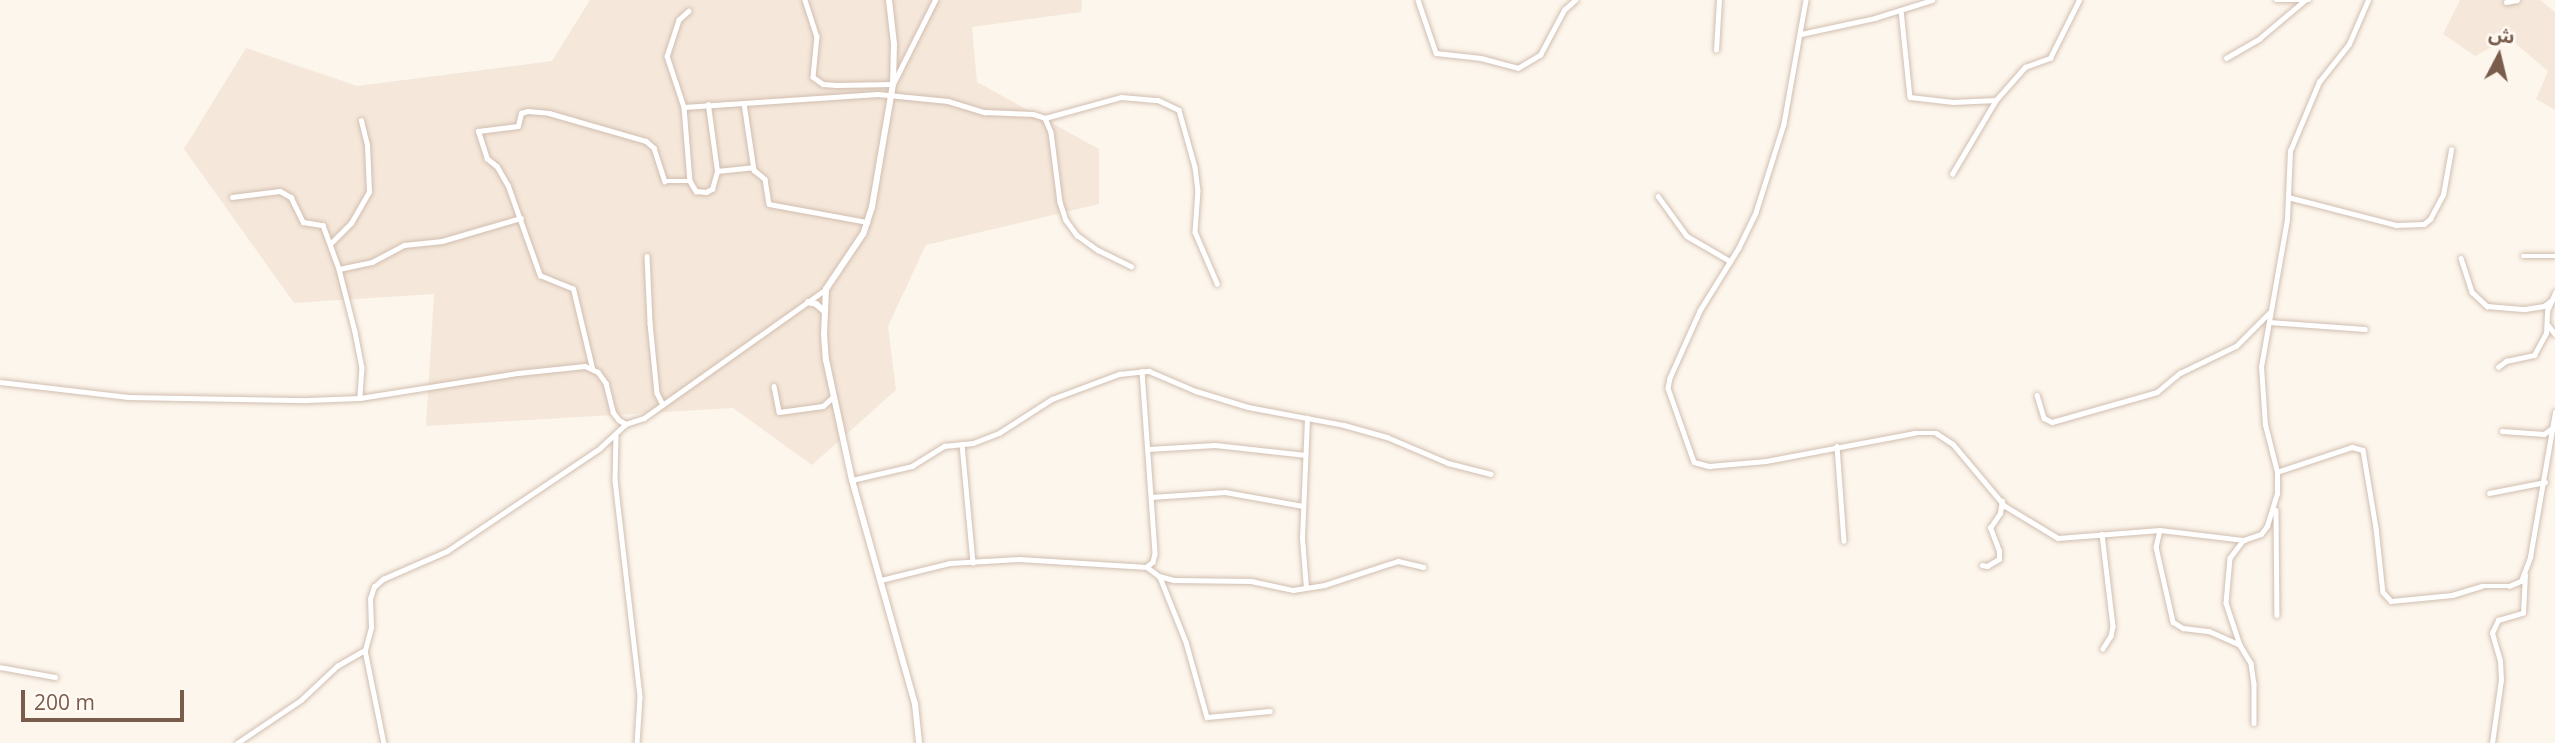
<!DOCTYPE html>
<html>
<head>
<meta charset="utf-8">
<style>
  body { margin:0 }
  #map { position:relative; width:2555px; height:743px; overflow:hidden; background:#fdf6ec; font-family:"Open Sans","Noto Sans Arabic",sans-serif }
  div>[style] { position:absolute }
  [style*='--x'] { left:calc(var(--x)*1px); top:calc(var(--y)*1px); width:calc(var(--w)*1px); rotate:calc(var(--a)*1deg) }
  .residential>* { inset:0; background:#f5e8da }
  .roads { filter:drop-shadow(0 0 2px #d1beb0) drop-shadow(0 0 2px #d1beb0) }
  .street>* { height:4.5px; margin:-2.25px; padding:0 2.25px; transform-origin:2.25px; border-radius:2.25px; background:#fff }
  .secondary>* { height:6px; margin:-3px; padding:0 3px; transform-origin:3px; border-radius:3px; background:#fff }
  span { translate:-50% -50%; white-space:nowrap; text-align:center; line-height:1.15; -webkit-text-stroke:5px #fffaf3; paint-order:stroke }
  .north { position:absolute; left:2464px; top:21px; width:70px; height:70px; -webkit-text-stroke:5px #fffaf3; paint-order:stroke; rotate:7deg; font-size:19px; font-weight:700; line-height:28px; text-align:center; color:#7a5c4d }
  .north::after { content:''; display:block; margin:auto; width:24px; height:32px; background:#7a5c4d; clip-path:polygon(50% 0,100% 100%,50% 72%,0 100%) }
  .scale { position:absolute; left:21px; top:690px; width:163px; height:32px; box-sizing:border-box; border:4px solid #7a5c4d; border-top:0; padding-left:9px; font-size:21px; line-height:24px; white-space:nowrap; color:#7a5c4d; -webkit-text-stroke:5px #fffaf3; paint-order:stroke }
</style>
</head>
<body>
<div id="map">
  <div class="residential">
    <i style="clip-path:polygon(590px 0,1082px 0,1081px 12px,972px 27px,977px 82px,1099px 149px,1099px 204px,926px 245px,888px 326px,896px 390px,812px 465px,733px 408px,426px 426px,434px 294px,294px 303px,184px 149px,246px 48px,357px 86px,552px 61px)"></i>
    <i style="clip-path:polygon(2460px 0,2540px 0,2555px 12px,2555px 110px,2536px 99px,2548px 71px,2509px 38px,2475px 56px,2443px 34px)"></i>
  </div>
  <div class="roads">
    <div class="street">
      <i style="--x:805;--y:0;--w:38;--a:72"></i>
      <i style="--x:817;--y:36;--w:41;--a:95.6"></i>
      <i style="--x:813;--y:77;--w:12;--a:35"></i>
      <i style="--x:823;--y:84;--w:13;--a:4"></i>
      <i style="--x:836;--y:85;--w:57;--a:-1"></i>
      <i style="--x:893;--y:84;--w:94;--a:-63.4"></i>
      <i style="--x:1418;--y:0;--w:56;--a:71.2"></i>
      <i style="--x:1436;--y:53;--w:45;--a:6.3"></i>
      <i style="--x:1481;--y:58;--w:38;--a:15"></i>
      <i style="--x:1518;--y:68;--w:26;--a:-31"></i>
      <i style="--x:1540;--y:55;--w:51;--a:-61.9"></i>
      <i style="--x:1564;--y:10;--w:15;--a:-42"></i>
      <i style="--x:1806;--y:0;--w:126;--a:100.1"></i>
      <i style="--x:1784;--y:124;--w:93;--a:107.5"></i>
      <i style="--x:1756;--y:213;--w:39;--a:116"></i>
      <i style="--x:1739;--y:248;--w:74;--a:121.8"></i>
      <i style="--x:1700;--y:311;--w:73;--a:114.1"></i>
      <i style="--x:1670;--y:378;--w:10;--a:101"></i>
      <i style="--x:1668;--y:388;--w:78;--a:70.6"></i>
      <i style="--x:1694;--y:462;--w:16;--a:15"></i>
      <i style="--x:1709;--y:466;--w:57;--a:-5"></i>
      <i style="--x:1766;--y:461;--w:151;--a:-10.7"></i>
      <i style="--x:1914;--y:433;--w:22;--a:0"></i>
      <i style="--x:1936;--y:433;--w:20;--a:33"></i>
      <i style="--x:1953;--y:444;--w:81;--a:50"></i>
      <i style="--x:2005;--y:506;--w:62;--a:31.1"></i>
      <i style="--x:2058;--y:538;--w:102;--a:-4.5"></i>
      <i style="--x:2160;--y:530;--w:85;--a:6.8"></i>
      <i style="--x:2244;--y:540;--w:18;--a:-19"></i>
      <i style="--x:2261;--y:534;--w:10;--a:-53"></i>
      <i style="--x:2267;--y:526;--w:34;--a:-73"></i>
      <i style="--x:2277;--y:494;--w:22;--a:-90"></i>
      <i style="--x:2277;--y:472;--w:49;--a:-104.3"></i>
      <i style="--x:2265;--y:425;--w:58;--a:-93.9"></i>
      <i style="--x:2261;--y:367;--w:150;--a:-80"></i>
      <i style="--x:2287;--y:219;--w:68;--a:-87.5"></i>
      <i style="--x:2290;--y:151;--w:75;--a:-67.2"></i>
      <i style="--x:2319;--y:82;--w:48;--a:-51.7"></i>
      <i style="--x:2349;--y:44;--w:48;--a:-66.6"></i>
      <i style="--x:2276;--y:0;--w:33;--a:0"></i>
      <i style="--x:2506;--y:2;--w:11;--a:-10"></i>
      <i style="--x:1901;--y:10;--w:87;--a:84.1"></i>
      <i style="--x:1910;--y:97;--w:43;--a:6.6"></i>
      <i style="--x:1953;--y:102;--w:43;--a:-2.7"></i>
      <i style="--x:689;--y:11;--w:13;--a:138"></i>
      <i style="--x:679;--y:20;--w:38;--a:108"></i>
      <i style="--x:667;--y:56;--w:54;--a:71.6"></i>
      <i style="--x:684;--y:107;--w:74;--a:85.4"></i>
      <i style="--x:690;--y:181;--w:12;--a:59"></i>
      <i style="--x:696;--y:191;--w:10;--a:6"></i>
      <i style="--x:706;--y:192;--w:7;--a:-27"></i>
      <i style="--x:712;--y:189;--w:19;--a:-74"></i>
      <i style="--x:717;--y:171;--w:67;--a:-97.8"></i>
      <i style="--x:1801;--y:34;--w:76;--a:-12.2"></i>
      <i style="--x:1875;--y:18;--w:60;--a:-17.5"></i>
      <i style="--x:1716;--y:50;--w:50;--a:-86.6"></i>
      <i style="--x:2226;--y:58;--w:39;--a:-30"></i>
      <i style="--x:2260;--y:38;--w:59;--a:-40.2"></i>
      <i style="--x:744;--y:103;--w:68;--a:81.5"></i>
      <i style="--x:754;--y:170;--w:14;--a:39"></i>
      <i style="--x:765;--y:179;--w:25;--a:81"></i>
      <i style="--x:769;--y:204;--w:100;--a:10.4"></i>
      <i style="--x:684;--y:107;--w:194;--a:-3.8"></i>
      <i style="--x:878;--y:94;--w:70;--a:5.7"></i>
      <i style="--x:948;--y:101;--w:39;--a:17"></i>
      <i style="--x:985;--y:112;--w:48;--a:2.4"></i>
      <i style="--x:1033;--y:114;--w:13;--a:18"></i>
      <i style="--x:1045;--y:118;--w:15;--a:67"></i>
      <i style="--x:1051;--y:132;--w:71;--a:82.7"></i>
      <i style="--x:1060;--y:202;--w:19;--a:72"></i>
      <i style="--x:1066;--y:220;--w:19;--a:54"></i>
      <i style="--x:1077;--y:235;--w:26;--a:36"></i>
      <i style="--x:1098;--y:250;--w:37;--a:26"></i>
      <i style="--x:1045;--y:118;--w:79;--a:-15.4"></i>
      <i style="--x:1121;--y:97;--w:37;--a:5"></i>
      <i style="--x:1158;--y:100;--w:23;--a:25"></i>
      <i style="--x:1179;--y:110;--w:59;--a:74.3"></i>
      <i style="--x:1195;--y:167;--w:23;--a:83"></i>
      <i style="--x:1198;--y:190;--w:42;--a:94.1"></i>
      <i style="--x:1195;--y:232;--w:56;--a:66.7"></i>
      <i style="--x:717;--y:171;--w:36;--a:-6"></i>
      <i style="--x:1952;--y:174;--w:86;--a:-59.3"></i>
      <i style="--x:1996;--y:100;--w:44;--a:-48.7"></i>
      <i style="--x:2025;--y:67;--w:27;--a:-20"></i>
      <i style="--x:2050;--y:58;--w:65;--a:-63.4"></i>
      <i style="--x:1658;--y:196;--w:49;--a:54.1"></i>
      <i style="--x:1687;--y:236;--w:50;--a:30.2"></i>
      <i style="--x:232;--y:197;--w:48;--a:-7.1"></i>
      <i style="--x:280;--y:191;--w:13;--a:29"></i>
      <i style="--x:291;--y:197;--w:28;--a:64"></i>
      <i style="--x:303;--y:222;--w:20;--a:9"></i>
      <i style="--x:323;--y:225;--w:47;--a:70"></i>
      <i style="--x:339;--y:269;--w:65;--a:75.7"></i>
      <i style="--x:355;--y:332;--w:36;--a:79"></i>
      <i style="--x:362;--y:367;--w:31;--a:94"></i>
      <i style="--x:2288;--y:197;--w:112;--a:14.5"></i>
      <i style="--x:2396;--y:225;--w:28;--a:-2"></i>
      <i style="--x:2424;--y:224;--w:8;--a:-40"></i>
      <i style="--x:2430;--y:219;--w:27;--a:-62"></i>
      <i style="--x:2443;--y:195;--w:46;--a:-79.9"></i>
      <i style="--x:331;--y:243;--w:28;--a:-45"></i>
      <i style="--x:351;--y:223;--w:36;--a:-60"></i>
      <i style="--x:369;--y:192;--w:47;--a:-92.4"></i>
      <i style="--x:367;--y:145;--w:25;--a:-104"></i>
      <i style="--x:647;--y:256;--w:67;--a:87.4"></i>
      <i style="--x:650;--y:323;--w:70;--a:84.3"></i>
      <i style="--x:657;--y:393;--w:13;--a:63"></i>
      <i style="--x:2523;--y:256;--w:32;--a:0"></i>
      <i style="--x:2461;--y:258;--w:36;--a:72"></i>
      <i style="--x:2472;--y:292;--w:21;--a:43"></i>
      <i style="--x:2487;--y:306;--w:38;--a:5"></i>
      <i style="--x:2525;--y:309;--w:19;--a:-9"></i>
      <i style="--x:2544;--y:306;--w:9;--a:-36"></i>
      <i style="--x:339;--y:269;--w:34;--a:-12"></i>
      <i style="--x:372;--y:262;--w:36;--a:-28"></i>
      <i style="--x:404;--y:245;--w:38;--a:-6"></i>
      <i style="--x:442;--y:241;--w:82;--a:-16.2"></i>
      <i style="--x:2269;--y:322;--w:96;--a:4.2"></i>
      <i style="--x:2548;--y:325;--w:11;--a:52"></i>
      <i style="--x:2498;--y:367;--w:10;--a:-37"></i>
      <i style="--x:2506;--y:361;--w:29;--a:-12"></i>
      <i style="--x:2534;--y:355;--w:25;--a:-61"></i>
      <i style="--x:2546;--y:333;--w:22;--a:-87"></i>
      <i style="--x:2547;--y:311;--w:20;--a:-66"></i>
      <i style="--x:592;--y:368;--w:81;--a:-103.5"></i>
      <i style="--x:573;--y:289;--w:35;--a:-158"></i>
      <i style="--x:540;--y:276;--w:96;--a:-109.6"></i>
      <i style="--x:508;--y:186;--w:22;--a:-120"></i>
      <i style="--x:497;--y:167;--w:13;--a:-141"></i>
      <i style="--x:487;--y:159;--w:29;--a:-108"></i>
      <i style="--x:478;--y:131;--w:40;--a:-7.1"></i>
      <i style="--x:518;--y:126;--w:13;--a:-77"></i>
      <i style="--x:521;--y:113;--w:7;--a:-16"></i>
      <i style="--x:528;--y:111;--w:21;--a:5"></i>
      <i style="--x:549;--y:113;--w:101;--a:16.1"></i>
      <i style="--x:646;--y:141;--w:11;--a:41"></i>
      <i style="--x:654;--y:148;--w:35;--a:72"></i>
      <i style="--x:665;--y:181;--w:25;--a:0"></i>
      <i style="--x:1142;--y:371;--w:183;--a:85.9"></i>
      <i style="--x:1155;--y:554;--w:8;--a:104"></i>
      <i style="--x:1153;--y:562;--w:8;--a:140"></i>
      <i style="--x:0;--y:382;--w:129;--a:6.7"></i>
      <i style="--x:128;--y:397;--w:179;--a:1"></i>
      <i style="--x:307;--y:400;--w:53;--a:-2.2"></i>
      <i style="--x:360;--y:398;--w:160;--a:-9"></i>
      <i style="--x:518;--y:373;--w:67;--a:-6"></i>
      <i style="--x:585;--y:366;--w:14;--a:25"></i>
      <i style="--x:598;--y:372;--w:14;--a:54"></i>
      <i style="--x:606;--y:383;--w:30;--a:76"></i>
      <i style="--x:613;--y:412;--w:10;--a:53"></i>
      <i style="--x:619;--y:420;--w:8;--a:30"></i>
      <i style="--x:626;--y:424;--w:19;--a:-18"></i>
      <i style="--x:644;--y:418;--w:223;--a:-35.3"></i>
      <i style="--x:774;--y:386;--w:26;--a:79"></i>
      <i style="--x:779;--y:412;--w:44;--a:-7.8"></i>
      <i style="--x:823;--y:406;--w:13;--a:-42"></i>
      <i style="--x:2037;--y:395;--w:24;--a:73"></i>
      <i style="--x:2044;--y:418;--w:9;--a:27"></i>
      <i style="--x:2052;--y:422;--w:109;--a:-15.9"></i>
      <i style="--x:2157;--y:392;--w:30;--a:-40"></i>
      <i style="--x:2180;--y:373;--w:62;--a:-25.7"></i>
      <i style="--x:2236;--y:346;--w:47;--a:-45"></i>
      <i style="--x:2502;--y:431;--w:42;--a:4.1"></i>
      <i style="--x:2544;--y:434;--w:10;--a:-37"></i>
      <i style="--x:616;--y:436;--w:44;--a:91.3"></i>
      <i style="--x:615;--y:480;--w:218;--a:83.4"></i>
      <i style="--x:640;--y:697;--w:46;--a:93.7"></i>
      <i style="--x:962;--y:444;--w:119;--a:84.7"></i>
      <i style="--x:1837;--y:446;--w:95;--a:85.8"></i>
      <i style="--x:1148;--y:449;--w:67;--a:-3.4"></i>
      <i style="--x:1215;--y:445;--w:91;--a:6.3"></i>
      <i style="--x:2277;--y:472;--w:79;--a:-18.4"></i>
      <i style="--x:2352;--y:447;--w:11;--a:15"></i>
      <i style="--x:2363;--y:450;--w:79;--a:80.5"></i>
      <i style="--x:2376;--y:528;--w:64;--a:83.8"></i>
      <i style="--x:2383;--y:592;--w:12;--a:48"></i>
      <i style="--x:2391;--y:601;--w:61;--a:-5.6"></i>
      <i style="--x:2452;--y:595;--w:31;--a:-17"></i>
      <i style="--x:2482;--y:586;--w:27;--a:0"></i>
      <i style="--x:2509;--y:586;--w:13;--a:-23"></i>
      <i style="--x:2521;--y:581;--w:26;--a:-69"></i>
      <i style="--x:2530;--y:557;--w:147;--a:-80.2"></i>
      <i style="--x:852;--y:480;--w:62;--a:-13.1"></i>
      <i style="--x:912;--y:466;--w:38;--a:-32"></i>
      <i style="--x:944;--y:446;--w:29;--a:-6"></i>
      <i style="--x:973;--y:443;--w:28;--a:-21"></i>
      <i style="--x:999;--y:433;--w:63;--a:-32.7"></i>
      <i style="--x:1052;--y:399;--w:72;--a:-20.5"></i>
      <i style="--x:1119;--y:374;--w:30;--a:-6"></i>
      <i style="--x:1149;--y:371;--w:51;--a:23.1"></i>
      <i style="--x:1196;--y:391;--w:54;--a:17.1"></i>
      <i style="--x:1248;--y:407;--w:98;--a:10.6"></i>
      <i style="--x:1344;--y:425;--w:45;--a:15.6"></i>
      <i style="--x:1387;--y:437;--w:66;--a:23.1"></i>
      <i style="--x:1448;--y:463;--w:44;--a:14.3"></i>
      <i style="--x:2489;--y:493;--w:57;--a:-11.1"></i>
      <i style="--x:1151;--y:497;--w:74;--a:-3.9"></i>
      <i style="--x:1225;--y:492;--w:79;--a:10.2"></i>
      <i style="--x:2276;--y:510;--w:105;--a:89.5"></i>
      <i style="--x:2160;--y:530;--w:17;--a:103"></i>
      <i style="--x:2156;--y:547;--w:77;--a:77.2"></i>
      <i style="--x:2173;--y:622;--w:12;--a:31"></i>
      <i style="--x:2183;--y:628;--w:26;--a:7"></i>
      <i style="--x:2209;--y:631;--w:34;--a:24"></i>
      <i style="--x:2102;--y:534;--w:93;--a:83.2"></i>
      <i style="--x:2113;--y:626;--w:10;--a:101"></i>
      <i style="--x:2111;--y:636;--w:15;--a:122"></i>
      <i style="--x:2243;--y:541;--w:21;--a:127"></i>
      <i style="--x:2230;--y:558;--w:45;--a:95.1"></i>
      <i style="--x:2226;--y:603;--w:44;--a:71.6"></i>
      <i style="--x:2240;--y:645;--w:21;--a:59"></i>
      <i style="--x:2251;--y:663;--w:21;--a:82"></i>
      <i style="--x:2254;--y:684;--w:39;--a:90"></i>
      <i style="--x:1982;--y:565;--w:5;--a:11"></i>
      <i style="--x:1987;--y:566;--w:14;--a:-30"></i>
      <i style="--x:1999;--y:559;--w:8;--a:-90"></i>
      <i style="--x:1999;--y:551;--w:25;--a:-111"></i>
      <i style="--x:1990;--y:528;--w:18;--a:-56"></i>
      <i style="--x:2000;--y:513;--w:12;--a:-81"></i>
      <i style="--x:1160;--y:577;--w:70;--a:68.2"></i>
      <i style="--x:1186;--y:642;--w:78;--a:74.4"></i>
      <i style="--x:1207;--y:717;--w:63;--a:-5.4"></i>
      <i style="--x:881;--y:580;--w:71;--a:-13.8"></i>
      <i style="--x:950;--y:563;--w:69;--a:-3.3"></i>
      <i style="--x:1019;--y:559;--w:128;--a:3.6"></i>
      <i style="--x:1147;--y:567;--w:15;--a:37"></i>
      <i style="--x:1159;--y:576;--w:16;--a:15"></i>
      <i style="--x:1174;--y:580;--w:77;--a:0.7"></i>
      <i style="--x:1251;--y:581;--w:43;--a:12.1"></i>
      <i style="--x:1293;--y:590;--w:32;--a:-9"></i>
      <i style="--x:1325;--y:585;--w:77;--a:-18.2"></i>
      <i style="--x:1398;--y:561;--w:26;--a:13"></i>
      <i style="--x:1306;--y:588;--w:50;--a:-94.6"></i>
      <i style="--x:1302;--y:538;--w:120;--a:-87.6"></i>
      <i style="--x:365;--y:650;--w:95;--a:78.5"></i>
      <i style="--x:0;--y:667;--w:56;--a:10.3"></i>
      <i style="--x:237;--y:743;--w:77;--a:-33.9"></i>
      <i style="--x:301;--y:700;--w:50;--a:-43.4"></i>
      <i style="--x:337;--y:666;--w:32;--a:-30"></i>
      <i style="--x:365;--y:650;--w:24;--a:-75"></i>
      <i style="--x:371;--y:627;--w:28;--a:-92"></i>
      <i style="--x:370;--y:599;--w:13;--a:-72"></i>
      <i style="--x:374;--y:587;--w:12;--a:-42"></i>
      <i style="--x:383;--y:579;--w:70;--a:-23.6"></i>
      <i style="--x:447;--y:551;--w:184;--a:-33.9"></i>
      <i style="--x:600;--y:448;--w:35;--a:-43"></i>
      <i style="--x:2492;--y:743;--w:64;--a:-81.9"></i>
      <i style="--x:2501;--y:680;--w:19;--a:-93"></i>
      <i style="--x:2500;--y:661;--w:29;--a:-106"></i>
      <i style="--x:2492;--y:633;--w:14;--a:-65"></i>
      <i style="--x:2498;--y:620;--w:26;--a:-16"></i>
      <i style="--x:2523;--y:613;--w:38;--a:-87"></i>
    </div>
    <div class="secondary">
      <i style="--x:889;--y:0;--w:44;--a:83.5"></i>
      <i style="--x:894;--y:44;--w:40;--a:91.4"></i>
      <i style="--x:893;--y:84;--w:125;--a:99.7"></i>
      <i style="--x:872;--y:207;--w:28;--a:108"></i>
      <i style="--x:863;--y:234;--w:66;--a:123.9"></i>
      <i style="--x:826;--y:289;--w:45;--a:92.5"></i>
      <i style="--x:824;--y:334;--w:26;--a:86"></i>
      <i style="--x:826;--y:360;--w:123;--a:77.8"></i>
      <i style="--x:852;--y:480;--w:233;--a:74.3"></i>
      <i style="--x:915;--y:704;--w:39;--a:84"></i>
      <i style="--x:808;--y:302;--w:8;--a:14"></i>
      <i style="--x:816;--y:304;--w:11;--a:41"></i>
    </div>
  </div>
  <div class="north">ش</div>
  <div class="scale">200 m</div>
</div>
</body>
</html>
